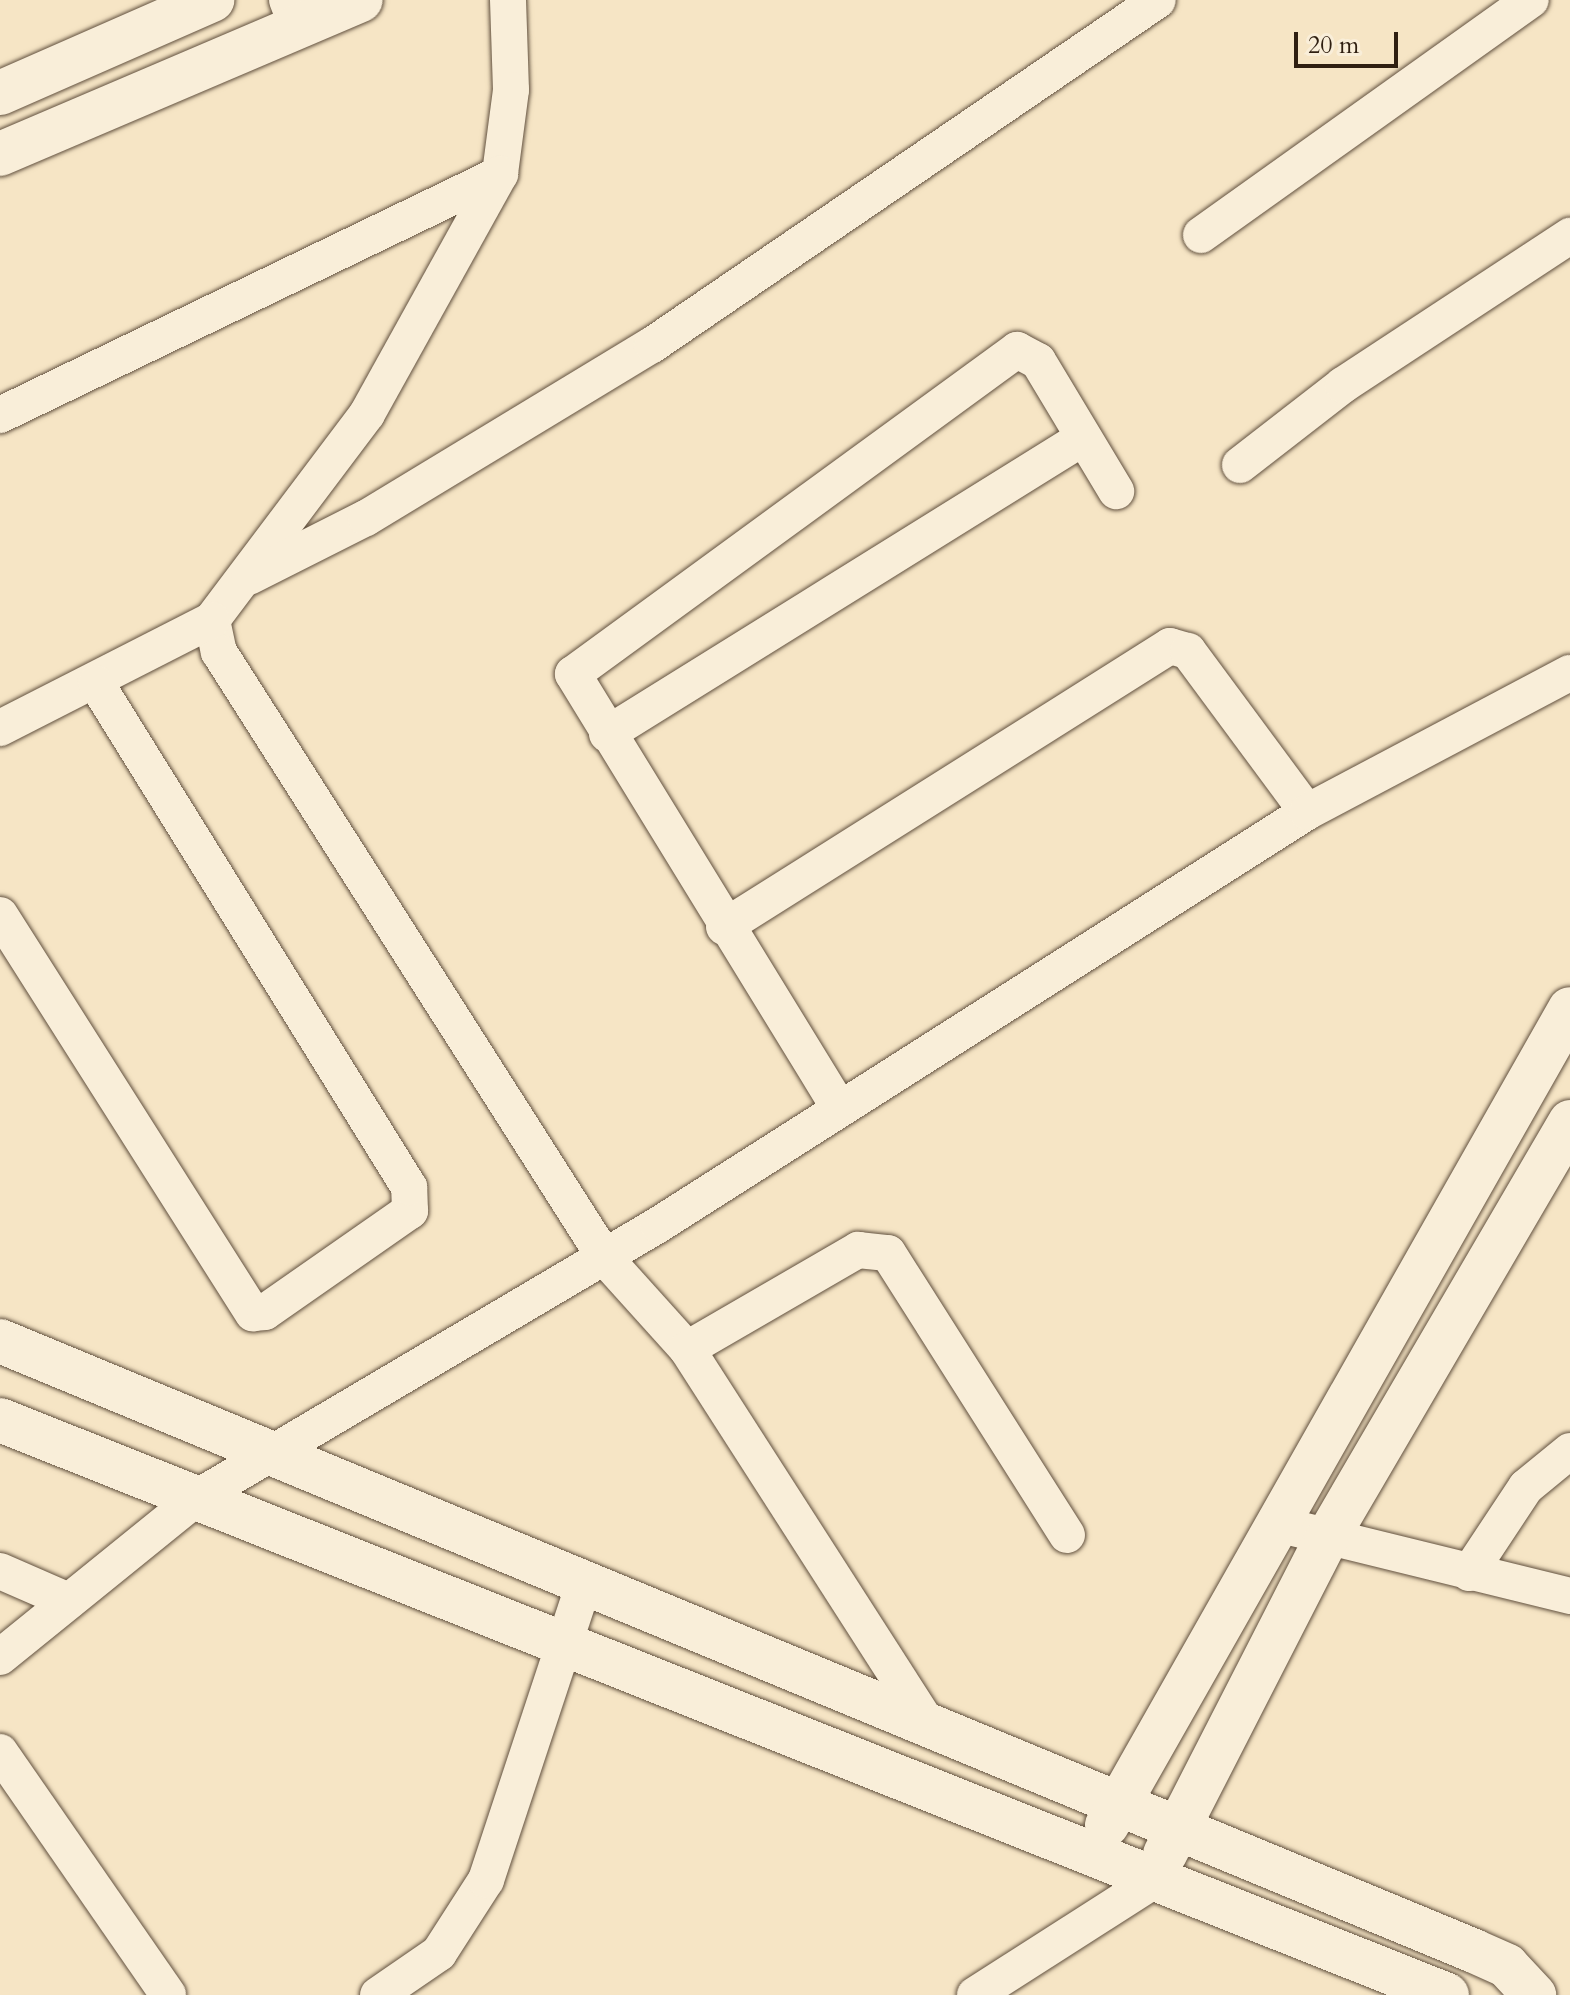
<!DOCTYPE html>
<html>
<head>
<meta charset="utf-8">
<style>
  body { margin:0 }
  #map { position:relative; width:1570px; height:1995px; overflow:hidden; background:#f6e5c5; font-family:Cardo,serif }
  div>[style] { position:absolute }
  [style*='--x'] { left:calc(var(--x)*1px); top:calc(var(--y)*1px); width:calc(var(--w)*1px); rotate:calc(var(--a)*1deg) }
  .roads { filter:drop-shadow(0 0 2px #61503e) drop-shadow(0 0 2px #61503e) }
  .street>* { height:36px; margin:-18px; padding:0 18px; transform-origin:18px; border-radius:18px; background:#f9eed9 }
  .secondary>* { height:44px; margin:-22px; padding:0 22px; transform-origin:22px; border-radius:22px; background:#f9eed9 }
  span { translate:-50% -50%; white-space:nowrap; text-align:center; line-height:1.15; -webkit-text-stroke:7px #f9eed9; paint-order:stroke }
  .scale { position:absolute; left:1294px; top:32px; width:104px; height:36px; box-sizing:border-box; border:4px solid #2f1f11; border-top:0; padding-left:10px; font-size:24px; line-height:28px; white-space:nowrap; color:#2f1f11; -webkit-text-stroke:6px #f9eed9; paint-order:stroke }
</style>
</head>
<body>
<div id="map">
  <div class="roads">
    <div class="street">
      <i style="--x:287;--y:0;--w:30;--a:69"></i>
      <i style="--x:508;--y:0;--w:90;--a:88.1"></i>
      <i style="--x:511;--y:90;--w:85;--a:97.5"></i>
      <i style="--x:500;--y:174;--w:274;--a:119"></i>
      <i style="--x:367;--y:414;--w:258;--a:127"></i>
      <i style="--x:212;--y:620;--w:33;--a:78"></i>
      <i style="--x:219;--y:652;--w:718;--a:57.5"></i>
      <i style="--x:605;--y:1258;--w:122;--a:48"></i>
      <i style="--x:687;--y:1349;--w:450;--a:57.3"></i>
      <i style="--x:1201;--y:235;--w:405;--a:-35.5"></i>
      <i style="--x:0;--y:415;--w:555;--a:-25.73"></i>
      <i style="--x:1240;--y:465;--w:130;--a:-37.8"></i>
      <i style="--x:1343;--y:385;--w:272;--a:-33.3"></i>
      <i style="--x:249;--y:577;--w:131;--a:-26.8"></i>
      <i style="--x:366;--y:518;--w:334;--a:-31.2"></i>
      <i style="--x:652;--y:345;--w:612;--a:-34.29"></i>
      <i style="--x:0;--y:728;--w:238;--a:-27"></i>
      <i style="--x:607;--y:734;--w:561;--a:-31.88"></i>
      <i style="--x:0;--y:915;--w:472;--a:57.6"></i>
      <i style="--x:253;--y:1313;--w:12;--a:-5"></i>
      <i style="--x:265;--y:1312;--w:177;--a:-34.9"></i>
      <i style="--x:410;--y:1211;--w:24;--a:-92"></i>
      <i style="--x:409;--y:1187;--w:593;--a:-121.84"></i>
      <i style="--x:724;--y:927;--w:527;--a:-32.21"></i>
      <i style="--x:1170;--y:646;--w:19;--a:16"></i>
      <i style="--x:1188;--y:651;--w:200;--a:53.5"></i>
      <i style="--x:838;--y:1106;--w:507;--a:-121.53"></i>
      <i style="--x:573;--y:674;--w:550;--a:-36.12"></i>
      <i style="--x:1017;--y:350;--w:24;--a:28"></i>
      <i style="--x:1038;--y:361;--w:152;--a:59"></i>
      <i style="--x:687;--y:1349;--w:198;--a:-30.1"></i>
      <i style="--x:858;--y:1250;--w:30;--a:6"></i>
      <i style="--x:888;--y:1253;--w:334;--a:57.6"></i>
      <i style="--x:1277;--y:1524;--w:302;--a:13.8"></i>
      <i style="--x:0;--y:1571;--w:75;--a:23.5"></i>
      <i style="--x:1469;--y:1573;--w:103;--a:-56.5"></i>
      <i style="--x:1526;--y:1487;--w:57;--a:-39.3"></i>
      <i style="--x:0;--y:1657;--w:252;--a:-39"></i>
      <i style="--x:196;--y:1498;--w:537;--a:-30.58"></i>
      <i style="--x:658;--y:1225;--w:769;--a:-32.47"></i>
      <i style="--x:1307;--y:812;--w:297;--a:-27.9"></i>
      <i style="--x:0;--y:1752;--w:295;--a:55.3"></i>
      <i style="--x:378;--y:1995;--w:74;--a:-34.5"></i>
      <i style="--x:439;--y:1953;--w:87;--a:-57.2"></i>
      <i style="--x:486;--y:1880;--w:315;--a:-71.7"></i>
      <i style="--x:975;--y:1995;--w:210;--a:-32.6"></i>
    </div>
    <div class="secondary">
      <i style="--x:0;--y:93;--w:232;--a:-23.7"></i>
      <i style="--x:0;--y:154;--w:392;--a:-23.1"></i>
      <i style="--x:0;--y:1341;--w:1595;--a:22.48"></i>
      <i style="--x:1474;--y:1951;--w:36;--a:24"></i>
      <i style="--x:1507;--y:1966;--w:40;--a:47"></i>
      <i style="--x:0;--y:1420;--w:1557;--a:21.67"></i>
      <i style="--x:1107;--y:1825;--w:938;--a:-60.43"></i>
      <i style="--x:1165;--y:1854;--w:353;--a:-62.9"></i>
      <i style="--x:1326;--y:1540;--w:484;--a:-59.7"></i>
    </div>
  </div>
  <div class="scale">20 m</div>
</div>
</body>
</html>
